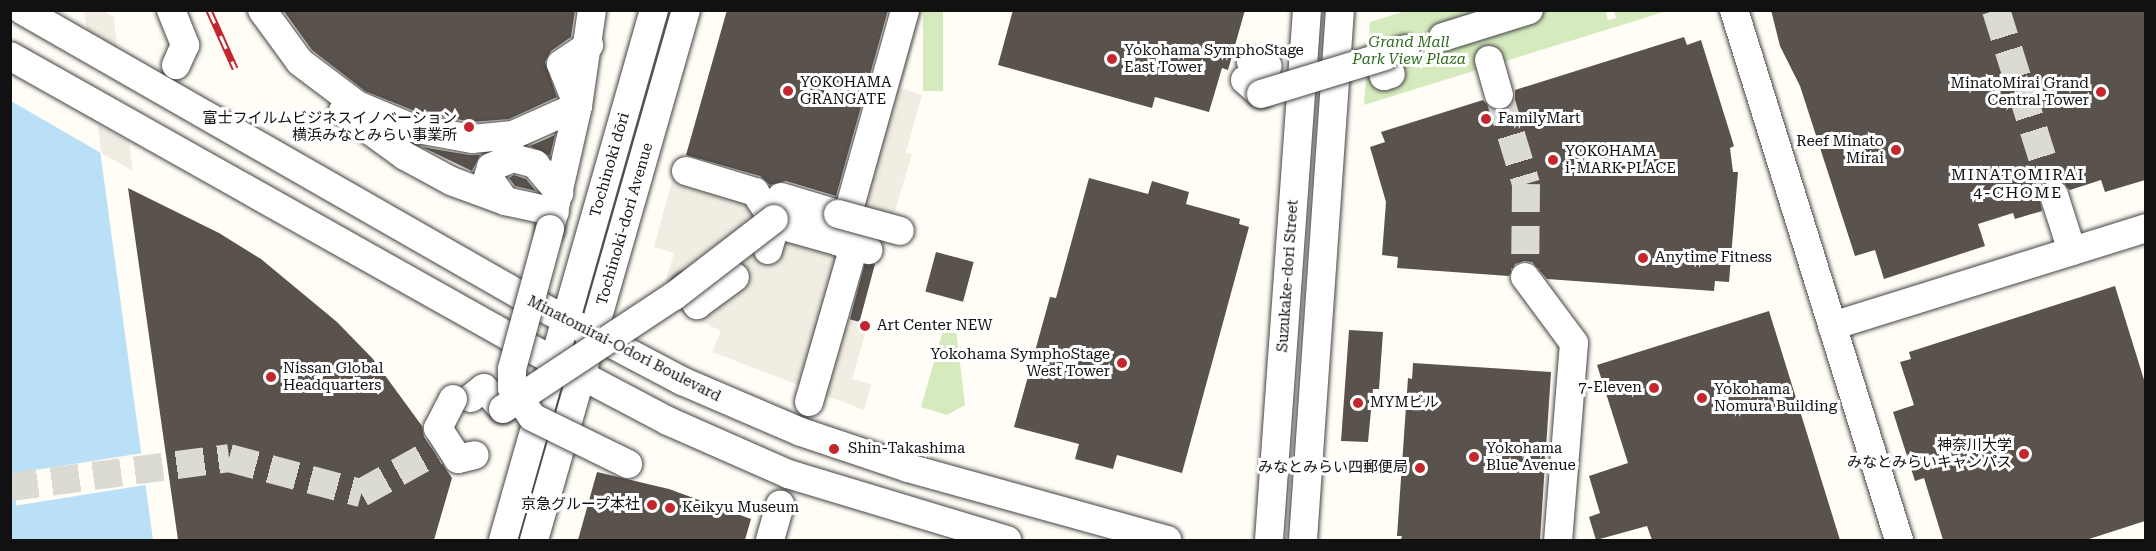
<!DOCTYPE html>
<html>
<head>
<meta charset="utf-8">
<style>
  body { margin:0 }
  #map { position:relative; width:2156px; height:551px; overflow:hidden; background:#fffdf5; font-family:"Roboto Serif","Noto Sans JP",serif }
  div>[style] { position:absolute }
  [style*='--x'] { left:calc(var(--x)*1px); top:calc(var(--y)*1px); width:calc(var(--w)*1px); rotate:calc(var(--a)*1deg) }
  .green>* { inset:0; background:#d5ebbd; transform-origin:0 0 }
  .plaza>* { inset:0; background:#f1ede2 }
  .water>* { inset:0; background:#b9e0f7 }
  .pier>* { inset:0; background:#fffdf5; transform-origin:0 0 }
  .building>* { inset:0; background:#5a524d; transform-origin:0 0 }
  .minor-tunnel>* { height:28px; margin-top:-14px; transform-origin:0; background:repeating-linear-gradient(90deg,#dbdad3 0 28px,transparent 0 42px) }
  .roads { filter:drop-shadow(0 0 2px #444) drop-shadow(0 0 2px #444) }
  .minor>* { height:28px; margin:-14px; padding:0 14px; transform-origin:14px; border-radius:14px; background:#fff }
  .rail>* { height:7px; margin-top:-3.5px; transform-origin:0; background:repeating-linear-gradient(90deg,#fff 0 14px,#c4262e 0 28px); box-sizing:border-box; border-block:2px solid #c4262e }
  .bridges { filter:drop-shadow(0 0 2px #444) drop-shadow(0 0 2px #444) }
  .minor-bridge>* { height:28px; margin:-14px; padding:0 14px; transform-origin:14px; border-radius:14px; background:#fff }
  .dots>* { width:16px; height:16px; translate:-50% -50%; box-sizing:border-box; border:3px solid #fff; border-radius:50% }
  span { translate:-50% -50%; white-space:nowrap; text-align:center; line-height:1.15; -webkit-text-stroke:6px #fff; paint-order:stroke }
  .park-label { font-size:15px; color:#2f6b1f; font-style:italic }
  .poi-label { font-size:15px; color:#111 }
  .left { translate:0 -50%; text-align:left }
  .right { translate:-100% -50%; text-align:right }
  .street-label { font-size:15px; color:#111 }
  .neighbourhood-label { font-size:16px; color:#111; letter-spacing:1.5px }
  .frame { position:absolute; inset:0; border:12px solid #111; pointer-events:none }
</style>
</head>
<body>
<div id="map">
  <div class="green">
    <i style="clip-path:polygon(1408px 10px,1613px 11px,1606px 13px,1608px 20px,1616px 18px,1614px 11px,1667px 11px,1364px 105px,1370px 22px)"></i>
    <i style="left:923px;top:11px;width:20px;height:80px"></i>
    <i style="clip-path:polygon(944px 327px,956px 330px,965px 405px,947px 415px,921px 407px)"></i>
  </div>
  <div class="plaza">
    <i style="clip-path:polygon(53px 11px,103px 11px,114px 17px,117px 48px)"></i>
    <i style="clip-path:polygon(896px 11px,923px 11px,901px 88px,922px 95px,906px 152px,912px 154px,879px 264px,855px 258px,839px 316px,868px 324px,852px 379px,871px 384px,864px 410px,712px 352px,721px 331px,671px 307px,662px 295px,674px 253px,654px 247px,675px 170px,837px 219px)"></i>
    <i style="clip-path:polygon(10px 81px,129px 141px,133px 171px,11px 101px)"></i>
  </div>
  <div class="water">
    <i style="clip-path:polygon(10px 11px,81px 11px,153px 540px,11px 540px)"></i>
  </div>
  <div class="pier">
    <i style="clip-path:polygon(84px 10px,101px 153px,11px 101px,11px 11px)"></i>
    <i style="left:143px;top:453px;width:32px;height:133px;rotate:81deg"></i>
  </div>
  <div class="building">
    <i style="clip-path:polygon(283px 10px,575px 10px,571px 37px,551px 51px,545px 62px,557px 97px,509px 119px,473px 122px,417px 112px,365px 91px,312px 50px)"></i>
    <i style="clip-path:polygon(727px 10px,888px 10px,836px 196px,786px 181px,770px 185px,760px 176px,686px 155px)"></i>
    <i style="clip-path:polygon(1013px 10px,1245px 10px,1228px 70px,1222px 68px,1209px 112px,1155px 97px,1152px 108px,998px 65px)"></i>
    <i style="clip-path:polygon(1771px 10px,2145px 10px,2145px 180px,2105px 192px,2101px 180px,2070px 190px,2058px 179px,2048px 180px,2038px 191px,2042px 211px,2015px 219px,2013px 213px,1978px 224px,1985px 246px,1884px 279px,1875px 250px,1855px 256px,1800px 86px,1780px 46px)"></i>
    <i style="clip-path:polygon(1684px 37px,1687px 45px,1701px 40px,1734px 146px,1730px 148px,1733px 172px,1738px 172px,1729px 282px,1715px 281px,1714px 291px,1547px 279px,1532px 262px,1524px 261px,1515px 264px,1509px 276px,1397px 268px,1398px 257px,1382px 255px,1386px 202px,1370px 147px,1385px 142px,1381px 132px,1483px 100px,1494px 111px,1504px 111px,1515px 100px,1515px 90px)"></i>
    <i style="clip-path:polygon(555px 135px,550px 156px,530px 146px)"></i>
    <i style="clip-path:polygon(422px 147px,469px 155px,480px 155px,472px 171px)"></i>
    <i style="clip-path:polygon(514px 175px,526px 179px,536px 191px,515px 186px,509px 178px)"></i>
    <i style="clip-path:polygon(1089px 178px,1148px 194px,1152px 181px,1189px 192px,1186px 204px,1240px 219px,1239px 224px,1249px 227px,1182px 473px,1117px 455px,1113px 469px,1075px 459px,1079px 444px,1014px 427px,1050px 297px,1056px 298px)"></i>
    <i style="clip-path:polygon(128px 188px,219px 233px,261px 259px,337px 322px,373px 359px,422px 426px,424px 437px,452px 478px,434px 540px,178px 540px)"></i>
    <i style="left:936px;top:252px;width:39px;height:41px;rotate:15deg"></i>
    <i style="left:875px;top:264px;width:60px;height:10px;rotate:105deg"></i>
    <i style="clip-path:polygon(2115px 286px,2145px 383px,2145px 521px,2086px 540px,1943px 540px,1924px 478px,1915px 481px,1893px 412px,1914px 405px,1900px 362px,1911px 359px,1909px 352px)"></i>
    <i style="clip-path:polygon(1769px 311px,1840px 540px,1652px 540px,1647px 526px,1596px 540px,1589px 517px,1600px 513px,1589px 476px,1628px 463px,1597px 365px)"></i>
    <i style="clip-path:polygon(1349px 330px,1383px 332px,1379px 389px,1373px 389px,1368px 442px,1341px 441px)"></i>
    <i style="clip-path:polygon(1413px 363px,1551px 372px,1540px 540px,1401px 540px,1402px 536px,1397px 536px,1408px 378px,1412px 379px)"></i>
    <i style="clip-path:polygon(597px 472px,669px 489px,751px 519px,745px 540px,578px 540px)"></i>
  </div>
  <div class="minor-tunnel">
    <i style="--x:1996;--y:10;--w:194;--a:72.6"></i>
    <i style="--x:1499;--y:95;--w:93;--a:73.1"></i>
    <i style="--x:1526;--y:184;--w:93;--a:90.6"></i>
    <i style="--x:10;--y:487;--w:221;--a:-7.5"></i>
    <i style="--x:229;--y:458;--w:137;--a:14.9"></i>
    <i style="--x:361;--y:493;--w:88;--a:-29.2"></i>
  </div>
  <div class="roads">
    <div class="minor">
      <i style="--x:22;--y:10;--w:590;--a:29.78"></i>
      <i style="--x:534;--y:303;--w:167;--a:27.8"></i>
      <i style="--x:682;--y:381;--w:129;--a:23.2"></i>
      <i style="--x:801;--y:432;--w:113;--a:18.6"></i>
      <i style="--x:908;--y:468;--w:269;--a:15.5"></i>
      <i style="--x:171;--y:10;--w:38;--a:68"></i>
      <i style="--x:185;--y:45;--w:22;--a:114"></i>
      <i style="--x:262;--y:10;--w:64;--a:53.8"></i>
      <i style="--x:300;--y:62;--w:71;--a:37"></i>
      <i style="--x:357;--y:105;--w:60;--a:22.7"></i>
      <i style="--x:412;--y:128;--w:61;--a:10.4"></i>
      <i style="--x:472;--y:139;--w:41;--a:-5.6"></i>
      <i style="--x:513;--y:135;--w:71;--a:-24"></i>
      <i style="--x:578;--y:106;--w:45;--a:-112"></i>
      <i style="--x:561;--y:64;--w:34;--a:-34"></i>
      <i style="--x:1734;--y:10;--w:555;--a:72.71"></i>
      <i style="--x:1443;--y:37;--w:90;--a:-17.4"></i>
      <i style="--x:1400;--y:51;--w:6;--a:-18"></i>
      <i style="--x:10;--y:56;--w:590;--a:29.35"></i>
      <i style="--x:524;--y:345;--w:163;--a:27.8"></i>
      <i style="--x:668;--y:421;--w:131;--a:23.8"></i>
      <i style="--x:788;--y:474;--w:229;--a:16.8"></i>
      <i style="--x:1378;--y:58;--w:19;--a:72"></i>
      <i style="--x:1384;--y:76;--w:7;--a:-16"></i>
      <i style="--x:1489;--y:60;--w:36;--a:74"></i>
      <i style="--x:1251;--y:62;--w:17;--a:13"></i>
      <i style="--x:1245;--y:80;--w:21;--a:41"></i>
      <i style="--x:343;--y:111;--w:77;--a:36"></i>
      <i style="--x:405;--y:156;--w:52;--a:28.5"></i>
      <i style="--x:451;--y:181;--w:58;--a:20.3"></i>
      <i style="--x:505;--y:201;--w:51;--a:12.4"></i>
      <i style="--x:686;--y:171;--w:72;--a:16.9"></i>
      <i style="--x:755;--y:192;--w:38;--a:57"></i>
      <i style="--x:776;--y:224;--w:66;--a:15.7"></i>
      <i style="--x:2054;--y:195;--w:59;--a:72.2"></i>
      <i style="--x:781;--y:197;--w:59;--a:16.6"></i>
      <i style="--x:505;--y:201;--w:29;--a:-125"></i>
      <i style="--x:488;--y:177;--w:10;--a:-73"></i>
      <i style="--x:491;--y:167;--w:24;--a:-22"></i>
      <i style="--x:513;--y:158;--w:23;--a:15"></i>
      <i style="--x:535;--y:164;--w:38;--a:50"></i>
      <i style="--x:550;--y:229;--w:126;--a:-77.2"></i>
      <i style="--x:578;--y:106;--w:97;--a:-81.7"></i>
      <i style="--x:854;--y:246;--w:15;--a:-164"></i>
      <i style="--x:840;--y:242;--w:241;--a:-74.3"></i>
      <i style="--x:768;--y:250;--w:46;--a:-73.5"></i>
      <i style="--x:1525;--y:277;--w:82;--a:53.4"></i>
      <i style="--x:1574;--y:343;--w:198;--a:94.6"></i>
      <i style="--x:685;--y:287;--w:22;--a:56"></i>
      <i style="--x:697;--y:305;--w:47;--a:-36.4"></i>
      <i style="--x:1832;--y:326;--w:329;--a:-17.3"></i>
      <i style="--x:471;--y:398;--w:16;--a:-38"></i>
      <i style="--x:484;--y:388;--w:28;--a:48"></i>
      <i style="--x:809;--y:402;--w:162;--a:-73.9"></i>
      <i style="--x:854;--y:246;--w:15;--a:16"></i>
      <i style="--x:503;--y:540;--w:551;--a:-74.1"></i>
      <i style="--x:534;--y:540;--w:551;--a:-74"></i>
      <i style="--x:770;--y:540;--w:37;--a:-74"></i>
      <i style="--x:1269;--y:540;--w:531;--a:-85.9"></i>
      <i style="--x:1303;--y:540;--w:531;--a:-86.01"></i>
    </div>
  </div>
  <div class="rail">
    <i style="--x:209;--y:10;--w:64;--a:65.9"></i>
  </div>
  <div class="bridges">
    <div class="minor-bridge">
      <i style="--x:1261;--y:94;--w:130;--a:-17"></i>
      <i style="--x:838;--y:214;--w:64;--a:15.3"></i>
      <i style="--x:550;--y:229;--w:145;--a:105.2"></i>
      <i style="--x:512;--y:369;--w:19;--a:90"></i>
      <i style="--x:512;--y:388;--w:35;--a:55"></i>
      <i style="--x:532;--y:417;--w:107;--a:26.1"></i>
      <i style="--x:453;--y:399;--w:33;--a:117"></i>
      <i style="--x:438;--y:428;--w:37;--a:57"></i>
      <i style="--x:458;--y:459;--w:17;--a:-13"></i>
      <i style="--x:503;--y:409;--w:205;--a:-33.5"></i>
      <i style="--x:674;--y:296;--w:126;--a:-37.6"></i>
    </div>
  </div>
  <div class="dots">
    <i style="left:1112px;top:59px;background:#c4262e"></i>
    <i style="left:788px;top:91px;background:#c4262e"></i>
    <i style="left:2101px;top:92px;background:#c4262e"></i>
    <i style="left:1486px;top:119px;background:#c4262e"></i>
    <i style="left:469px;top:127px;background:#c4262e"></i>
    <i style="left:1896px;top:150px;background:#c4262e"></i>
    <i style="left:1553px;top:160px;background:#c4262e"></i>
    <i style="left:1643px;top:258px;background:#c4262e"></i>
    <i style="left:865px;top:326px;background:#c4262e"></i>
    <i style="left:1122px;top:363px;background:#c4262e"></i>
    <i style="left:271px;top:377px;background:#c4262e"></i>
    <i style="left:1654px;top:388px;background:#c4262e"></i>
    <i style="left:1702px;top:398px;background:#c4262e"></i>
    <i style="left:1358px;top:403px;background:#c4262e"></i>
    <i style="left:834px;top:449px;background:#c4262e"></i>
    <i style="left:2024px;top:454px;background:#c4262e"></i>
    <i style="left:1474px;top:457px;background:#c4262e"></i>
    <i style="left:1420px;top:468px;background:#c4262e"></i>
    <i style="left:652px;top:505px;background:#c4262e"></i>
    <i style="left:670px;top:508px;background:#c4262e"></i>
  </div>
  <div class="park-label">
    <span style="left:1409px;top:51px">Grand Mall<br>Park View Plaza</span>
  </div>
  <div class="poi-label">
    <span class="left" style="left:1124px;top:59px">Yokohama SymphoStage<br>East Tower</span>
    <span class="left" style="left:800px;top:91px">YOKOHAMA<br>GRANGATE</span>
    <span class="right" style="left:2089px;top:92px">MinatoMirai Grand<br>Central Tower</span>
    <span class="right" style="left:457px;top:127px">富士フイルムビジネスイノベーション<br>横浜みなとみらい事業所</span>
    <span class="left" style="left:1498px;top:119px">FamilyMart</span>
    <span class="right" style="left:1884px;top:150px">Reef Minato<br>Mirai</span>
    <span class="left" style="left:1565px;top:160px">YOKOHAMA<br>i-MARK PLACE</span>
    <span class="left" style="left:1655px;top:258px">Anytime Fitness</span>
    <span class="left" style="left:877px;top:326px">Art Center NEW</span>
    <span class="right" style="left:1110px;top:363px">Yokohama SymphoStage<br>West Tower</span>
    <span class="left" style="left:283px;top:377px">Nissan Global<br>Headquarters</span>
    <span class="right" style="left:1642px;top:388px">7-Eleven</span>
    <span class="left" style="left:1714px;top:398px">Yokohama<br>Nomura Building</span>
    <span class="left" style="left:1370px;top:403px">MYMビル</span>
    <span class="right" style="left:2012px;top:454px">神奈川大学<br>みなとみらいキャンパス</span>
    <span class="left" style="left:1486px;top:457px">Yokohama<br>Blue Avenue</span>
    <span class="left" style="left:848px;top:449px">Shin-Takashima</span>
    <span class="right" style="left:1408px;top:468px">みなとみらい四郵便局</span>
    <span class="right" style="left:640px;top:505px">京急グループ本社</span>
    <span class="left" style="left:682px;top:508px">Keikyu Museum</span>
  </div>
  <div class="street-label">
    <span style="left:610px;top:165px;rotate:-74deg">Tochinoki dōri</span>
    <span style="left:625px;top:224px;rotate:-74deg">Tochinoki-dori Avenue</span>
    <span style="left:1288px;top:276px;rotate:-86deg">Suzukake-dori Street</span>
    <span style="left:624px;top:349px;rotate:27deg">Minatomirai-Odori Boulevard</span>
  </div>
  <div class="neighbourhood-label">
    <span style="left:2018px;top:184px">MINATOMIRAI<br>4-CHOME</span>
  </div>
  <div class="frame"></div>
</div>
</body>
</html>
